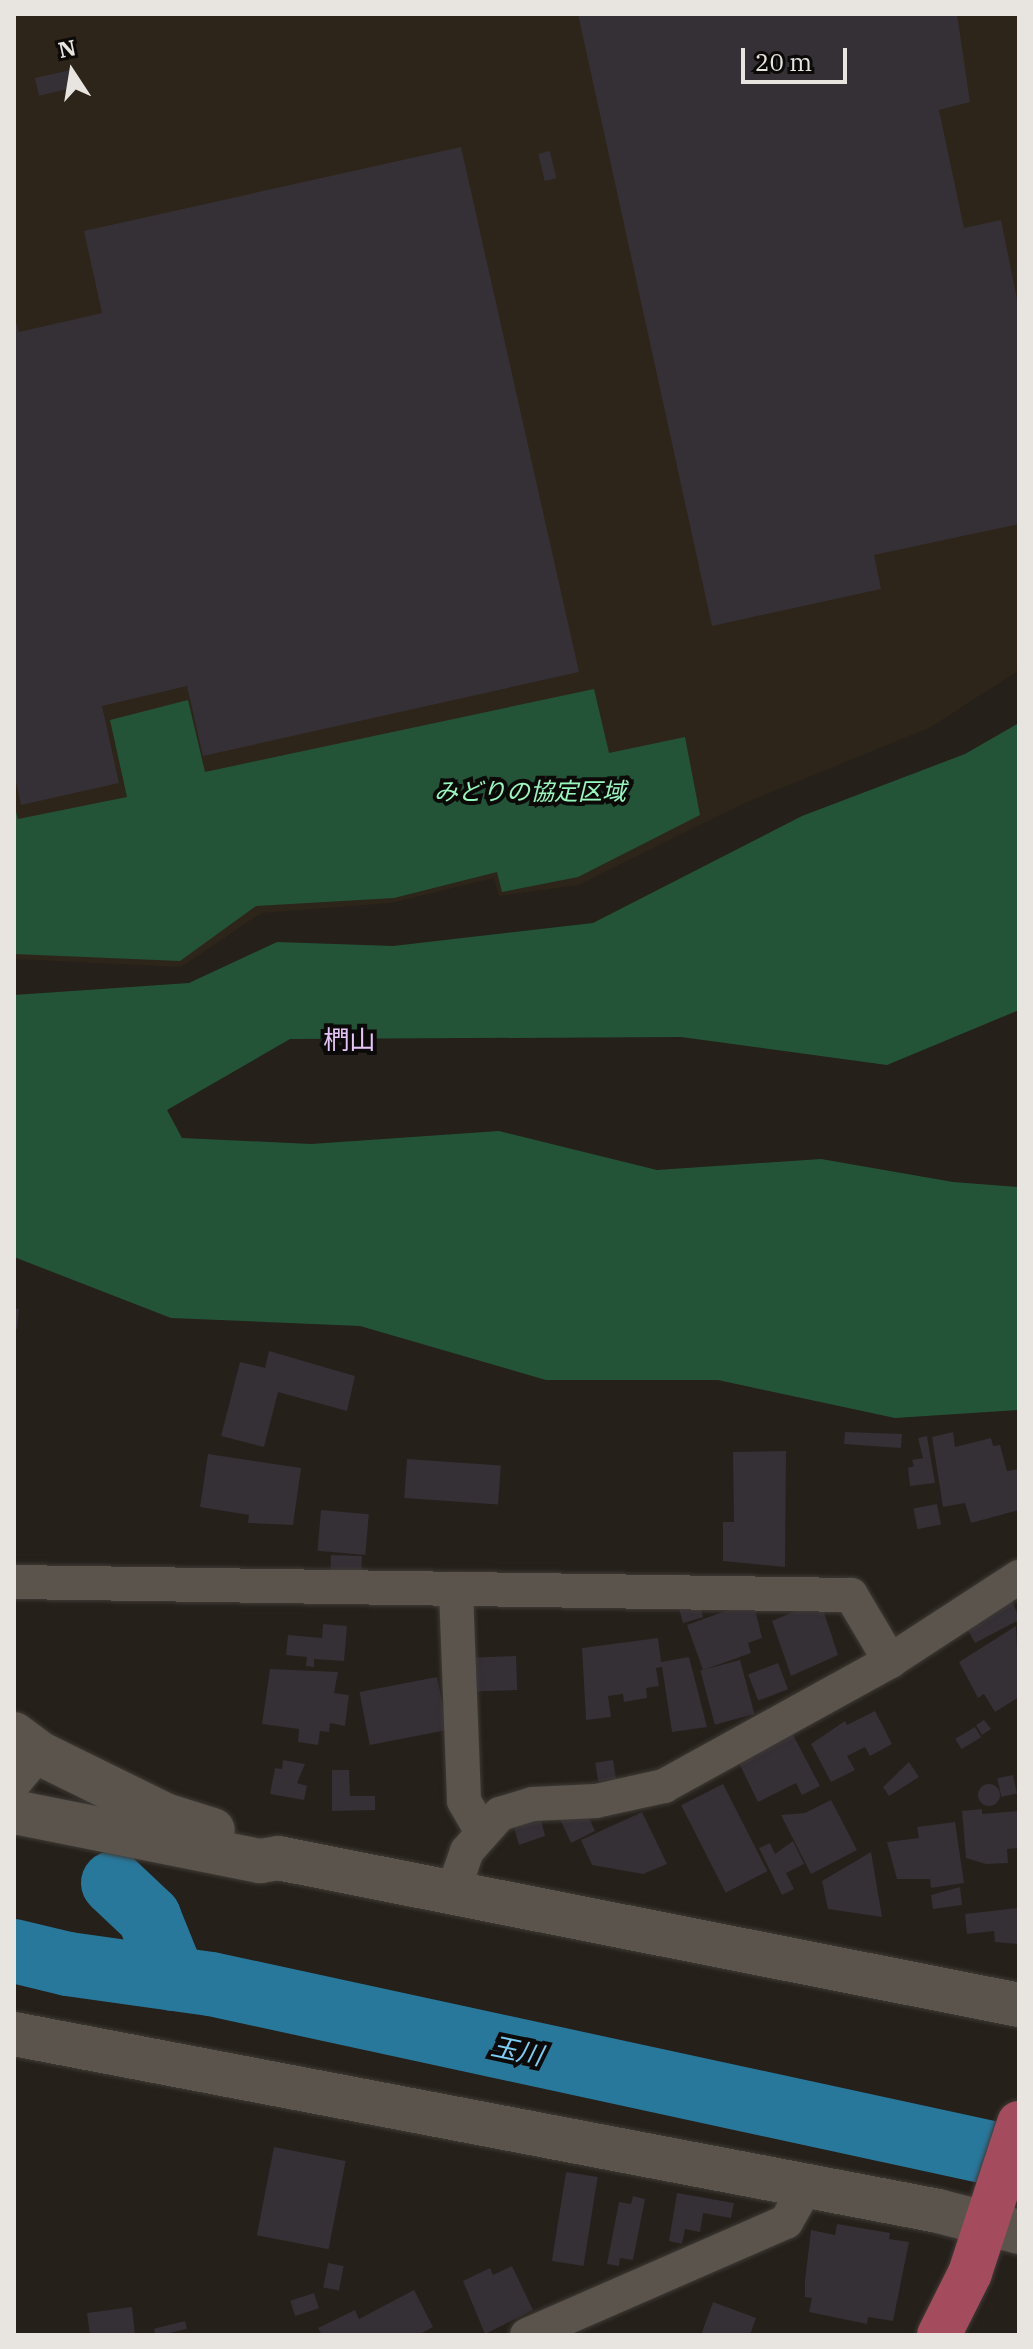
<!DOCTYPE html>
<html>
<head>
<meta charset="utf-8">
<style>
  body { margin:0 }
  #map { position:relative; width:1033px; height:2349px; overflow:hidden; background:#25201a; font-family:"IBM Plex Serif","Noto Sans JP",serif }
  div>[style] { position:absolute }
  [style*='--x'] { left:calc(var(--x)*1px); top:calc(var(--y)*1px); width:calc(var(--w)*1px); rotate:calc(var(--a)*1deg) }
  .built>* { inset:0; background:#2d2519 }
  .green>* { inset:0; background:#235438 }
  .river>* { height:64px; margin:-32px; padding:0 32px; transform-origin:32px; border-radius:32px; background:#28789c }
  .building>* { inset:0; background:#352f36; transform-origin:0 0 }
  .round { border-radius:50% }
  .roads { filter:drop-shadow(0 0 2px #3e3a35) drop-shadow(0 0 2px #3e3a35) }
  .minor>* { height:34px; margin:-17px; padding:0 17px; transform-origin:17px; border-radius:17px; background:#5a544d }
  .tertiary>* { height:44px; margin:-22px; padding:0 22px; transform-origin:22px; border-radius:22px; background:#5a544d }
  .primary>* { height:44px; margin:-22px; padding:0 22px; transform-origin:22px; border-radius:22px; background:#a44c5e }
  span { translate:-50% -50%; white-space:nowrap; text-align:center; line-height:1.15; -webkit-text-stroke:8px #0c0a08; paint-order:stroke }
  .park-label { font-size:24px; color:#97f8be; font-style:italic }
  .neighbourhood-label { font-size:26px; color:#e4c4f9 }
  .water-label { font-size:26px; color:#7ccdf6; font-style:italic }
  .frame { position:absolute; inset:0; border:16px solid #e8e4e0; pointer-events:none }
  .north { position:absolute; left:32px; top:32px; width:80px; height:80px; -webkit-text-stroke:6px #0c0a08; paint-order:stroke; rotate:348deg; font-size:22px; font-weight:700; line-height:32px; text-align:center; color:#e8e4e0 }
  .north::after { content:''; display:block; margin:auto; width:28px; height:36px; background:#e8e4e0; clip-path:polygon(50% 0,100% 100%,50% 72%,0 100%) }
  .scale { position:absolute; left:741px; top:48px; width:106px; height:36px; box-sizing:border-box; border:4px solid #e8e4e0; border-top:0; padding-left:10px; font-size:24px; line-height:28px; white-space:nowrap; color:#e8e4e0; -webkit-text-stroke:6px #0c0a08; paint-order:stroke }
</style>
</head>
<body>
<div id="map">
  <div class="built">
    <i style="clip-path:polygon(14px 14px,1019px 14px,1019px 670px,931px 727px,740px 805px,578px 885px,499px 896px,494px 878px,391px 903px,261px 913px,181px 967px,14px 959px)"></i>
  </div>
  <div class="green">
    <i style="clip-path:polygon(594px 689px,609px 753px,685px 737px,700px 815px,578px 877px,502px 892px,497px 872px,394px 898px,256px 906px,180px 961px,14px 954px,14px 804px,18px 819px,127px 797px,110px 720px,188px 700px,205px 772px)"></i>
    <i style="clip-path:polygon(1019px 723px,1019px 1010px,887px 1065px,681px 1037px,290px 1039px,167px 1110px,182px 1138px,311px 1144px,499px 1131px,657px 1170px,821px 1159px,953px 1182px,1019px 1187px,1019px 1410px,895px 1418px,718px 1380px,546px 1380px,360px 1326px,171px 1318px,14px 1257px,14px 995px,189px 983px,277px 942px,393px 946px,593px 923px,802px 816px,965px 754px)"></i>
  </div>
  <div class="river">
    <i style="--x:113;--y:1883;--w:50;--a:43.4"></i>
    <i style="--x:149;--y:1917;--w:67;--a:68"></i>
    <i style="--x:14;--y:1951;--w:56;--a:13.5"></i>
    <i style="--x:68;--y:1964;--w:144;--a:8"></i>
    <i style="--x:211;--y:1984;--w:827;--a:12.22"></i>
  </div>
  <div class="building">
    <i style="clip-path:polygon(578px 14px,957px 14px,970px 102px,939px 110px,964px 228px,1001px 220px,1019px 309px,1019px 524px,874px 555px,881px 589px,712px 626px)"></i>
    <i style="left:70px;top:70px;width:18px;height:36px;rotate:77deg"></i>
    <i style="clip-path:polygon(461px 147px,579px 672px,203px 756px,187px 686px,102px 706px,119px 783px,21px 805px,14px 773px,14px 315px,19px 332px,102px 313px,84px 231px)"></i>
    <i style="left:550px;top:151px;width:28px;height:12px;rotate:77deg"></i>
    <i style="clip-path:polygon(14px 1309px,19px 1309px,17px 1329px,14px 1329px)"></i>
    <i style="clip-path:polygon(269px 1351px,355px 1376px,347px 1411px,278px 1392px,264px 1447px,221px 1436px,240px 1362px,265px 1368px)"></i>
    <i style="clip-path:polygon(845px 1432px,902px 1434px,901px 1448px,844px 1444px)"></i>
    <i style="clip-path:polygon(953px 1432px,955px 1447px,991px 1438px,993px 1446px,1000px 1445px,1007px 1471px,1019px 1469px,1019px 1510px,971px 1523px,965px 1503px,943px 1507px,932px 1437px)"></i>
    <i style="clip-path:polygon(927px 1436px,935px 1483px,910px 1486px,908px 1468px,914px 1466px,912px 1460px,923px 1458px,918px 1438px)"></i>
    <i style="clip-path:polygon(786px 1451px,785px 1567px,723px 1561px,723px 1522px,734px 1522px,733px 1452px)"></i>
    <i style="clip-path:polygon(208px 1454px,301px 1468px,293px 1525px,248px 1523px,249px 1515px,200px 1507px)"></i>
    <i style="left:407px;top:1459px;width:94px;height:39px;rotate:4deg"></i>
    <i style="left:937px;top:1504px;width:21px;height:24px;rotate:79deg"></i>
    <i style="left:321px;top:1510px;width:48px;height:41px;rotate:5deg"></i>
    <i style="left:331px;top:1555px;width:31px;height:16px;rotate:2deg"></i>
    <i style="left:698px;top:1599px;width:19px;height:21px;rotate:74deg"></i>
    <i style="clip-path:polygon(1012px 1599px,1019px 1620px,975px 1643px,966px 1627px)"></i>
    <i style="clip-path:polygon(820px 1600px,838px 1655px,791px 1676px,772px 1621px)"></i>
    <i style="clip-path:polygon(753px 1601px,762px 1638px,748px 1643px,751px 1653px,703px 1670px,687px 1625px)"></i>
    <i style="clip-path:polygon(323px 1624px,347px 1626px,344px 1661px,314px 1659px,314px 1667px,306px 1666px,307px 1657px,286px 1655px,288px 1635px,322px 1638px)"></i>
    <i style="clip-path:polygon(1016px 1626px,1019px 1697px,995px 1712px,984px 1694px,978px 1698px,959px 1662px)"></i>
    <i style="clip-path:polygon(658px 1638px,661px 1662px,689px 1657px,707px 1727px,672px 1732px,662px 1667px,656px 1668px,659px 1686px,646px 1688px,647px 1698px,624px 1702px,623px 1694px,608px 1696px,611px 1717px,586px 1720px,582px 1648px)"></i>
    <i style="left:516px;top:1656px;width:34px;height:49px;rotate:88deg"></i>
    <i style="left:740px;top:1660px;width:56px;height:41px;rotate:75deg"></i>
    <i style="left:778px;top:1663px;width:28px;height:32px;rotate:69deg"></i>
    <i style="clip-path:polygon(270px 1669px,338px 1672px,334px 1693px,349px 1695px,345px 1726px,330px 1723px,329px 1732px,320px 1731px,318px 1745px,298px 1742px,299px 1729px,262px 1724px)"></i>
    <i style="left:437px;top:1677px;width:54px;height:79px;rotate:79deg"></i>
    <i style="clip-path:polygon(875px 1711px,892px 1744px,870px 1756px,865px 1747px,847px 1756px,855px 1770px,831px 1782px,811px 1744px,845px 1721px,847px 1725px)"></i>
    <i style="clip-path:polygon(984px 1720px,991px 1729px,982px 1735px,976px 1725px)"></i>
    <i style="left:975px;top:1727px;width:12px;height:23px;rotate:59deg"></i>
    <i style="clip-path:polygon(791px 1731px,820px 1786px,802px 1795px,796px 1783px,758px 1802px,739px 1763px)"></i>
    <i style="clip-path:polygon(283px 1760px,305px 1764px,297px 1783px,307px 1786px,304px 1800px,270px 1794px,275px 1768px,282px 1769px)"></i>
    <i style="left:613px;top:1760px;width:19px;height:18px;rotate:81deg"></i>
    <i style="clip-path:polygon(909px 1762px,919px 1777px,889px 1796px,883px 1787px)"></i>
    <i style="clip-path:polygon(332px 1770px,349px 1770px,350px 1796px,375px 1796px,375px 1810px,332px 1811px)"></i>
    <i style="left:1013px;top:1775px;width:19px;height:16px;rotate:78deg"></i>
    <i style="left:723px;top:1784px;width:98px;height:47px;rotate:63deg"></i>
    <i class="round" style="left:978px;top:1784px;width:22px;height:22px"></i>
    <i style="clip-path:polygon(831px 1800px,857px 1850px,811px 1874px,781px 1815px,805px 1813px)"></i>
    <i style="clip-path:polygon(982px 1809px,982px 1814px,1019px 1811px,1018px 1848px,1007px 1849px,1008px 1863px,986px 1864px,966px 1858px,962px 1811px)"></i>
    <i style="clip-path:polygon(586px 1811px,595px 1831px,571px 1843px,560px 1819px)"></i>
    <i style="clip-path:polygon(642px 1812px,667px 1864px,643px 1874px,592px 1865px,581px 1840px)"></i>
    <i style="clip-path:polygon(541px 1819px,545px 1836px,519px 1845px,513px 1824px)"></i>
    <i style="clip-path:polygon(955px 1822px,964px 1883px,931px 1888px,930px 1879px,897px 1879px,887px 1842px,919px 1838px,917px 1827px)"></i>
    <i style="clip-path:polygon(793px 1841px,804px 1864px,786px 1873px,794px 1889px,782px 1895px,759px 1848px,770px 1843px,775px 1854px)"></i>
    <i style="clip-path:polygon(871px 1852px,882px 1917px,828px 1909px,822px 1881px)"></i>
    <i style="clip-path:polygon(960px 1887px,962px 1905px,933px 1909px,931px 1895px)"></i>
    <i style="clip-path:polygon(1019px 1908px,1019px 1944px,995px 1942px,994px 1931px,967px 1934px,965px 1914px)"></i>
    <i style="left:274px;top:2147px;width:73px;height:90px;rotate:11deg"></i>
    <i style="left:566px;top:2172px;width:32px;height:90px;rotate:9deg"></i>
    <i style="clip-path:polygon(677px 2193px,734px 2203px,731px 2218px,703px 2213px,700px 2232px,685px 2229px,682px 2244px,669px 2241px)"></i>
    <i style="clip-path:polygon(633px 2196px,645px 2199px,633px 2260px,620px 2258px,619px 2266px,607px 2264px,619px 2202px,631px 2204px)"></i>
    <i style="clip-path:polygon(837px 2224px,890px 2233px,889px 2239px,909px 2242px,893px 2321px,868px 2317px,867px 2324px,809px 2312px,812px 2298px,805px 2297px,805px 2281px,811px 2230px,835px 2235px)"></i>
    <i style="left:328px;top:2263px;width:16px;height:25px;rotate:11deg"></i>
    <i style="clip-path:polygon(512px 2266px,533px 2310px,485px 2334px,463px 2281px,490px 2268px,493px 2275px)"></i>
    <i style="clip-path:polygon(414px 2290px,433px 2327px,418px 2335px,322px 2335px,318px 2328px,355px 2310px,359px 2319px)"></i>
    <i style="left:314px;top:2293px;width:16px;height:25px;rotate:72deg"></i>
    <i style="clip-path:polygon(713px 2302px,756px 2318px,750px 2335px,701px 2335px)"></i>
    <i style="clip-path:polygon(132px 2307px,135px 2335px,90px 2335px,87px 2313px)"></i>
    <i style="left:185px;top:2321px;width:8px;height:32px;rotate:76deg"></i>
  </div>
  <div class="roads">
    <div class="minor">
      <i style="--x:14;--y:1582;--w:837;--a:0.89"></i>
      <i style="--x:851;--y:1595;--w:77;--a:59.4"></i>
      <i style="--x:456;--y:1591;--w:210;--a:87.8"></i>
      <i style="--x:464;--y:1801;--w:34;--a:60"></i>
      <i style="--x:14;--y:1783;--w:39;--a:-50"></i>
      <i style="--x:453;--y:1891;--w:42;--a:-70.7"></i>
      <i style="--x:467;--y:1851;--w:50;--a:-48.3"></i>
      <i style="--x:500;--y:1814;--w:34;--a:-17"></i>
      <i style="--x:533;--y:1804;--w:63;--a:-2.7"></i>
      <i style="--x:596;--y:1801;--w:70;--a:-12.4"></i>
      <i style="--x:664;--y:1786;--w:258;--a:-28.9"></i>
      <i style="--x:890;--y:1661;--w:154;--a:-33.1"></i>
      <i style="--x:527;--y:2335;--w:283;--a:-23.6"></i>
      <i style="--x:786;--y:2222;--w:38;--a:-60"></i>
    </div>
    <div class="tertiary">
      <i style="--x:14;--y:1734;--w:31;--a:37"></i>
      <i style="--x:39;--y:1753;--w:140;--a:26.2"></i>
      <i style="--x:165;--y:1815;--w:50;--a:17.4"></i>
      <i style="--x:14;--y:1812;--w:251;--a:11.3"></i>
      <i style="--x:260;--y:1861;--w:18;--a:-9"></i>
      <i style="--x:278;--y:1858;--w:755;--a:11.22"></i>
      <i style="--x:14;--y:2034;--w:941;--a:10.84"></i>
      <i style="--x:938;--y:2211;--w:84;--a:14.5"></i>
    </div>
    <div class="primary">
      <i style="--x:939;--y:2335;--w:69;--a:-63.4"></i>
      <i style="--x:970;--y:2273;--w:158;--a:-71.9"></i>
    </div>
  </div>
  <div class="park-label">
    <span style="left:530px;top:792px">みどりの協定区域</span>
  </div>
  <div class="neighbourhood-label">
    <span style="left:349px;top:1040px">椚山</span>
  </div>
  <div class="water-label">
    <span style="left:517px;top:2051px;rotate:12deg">玉川</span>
  </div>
  <div class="frame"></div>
  <div class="north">N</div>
  <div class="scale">20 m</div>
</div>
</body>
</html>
